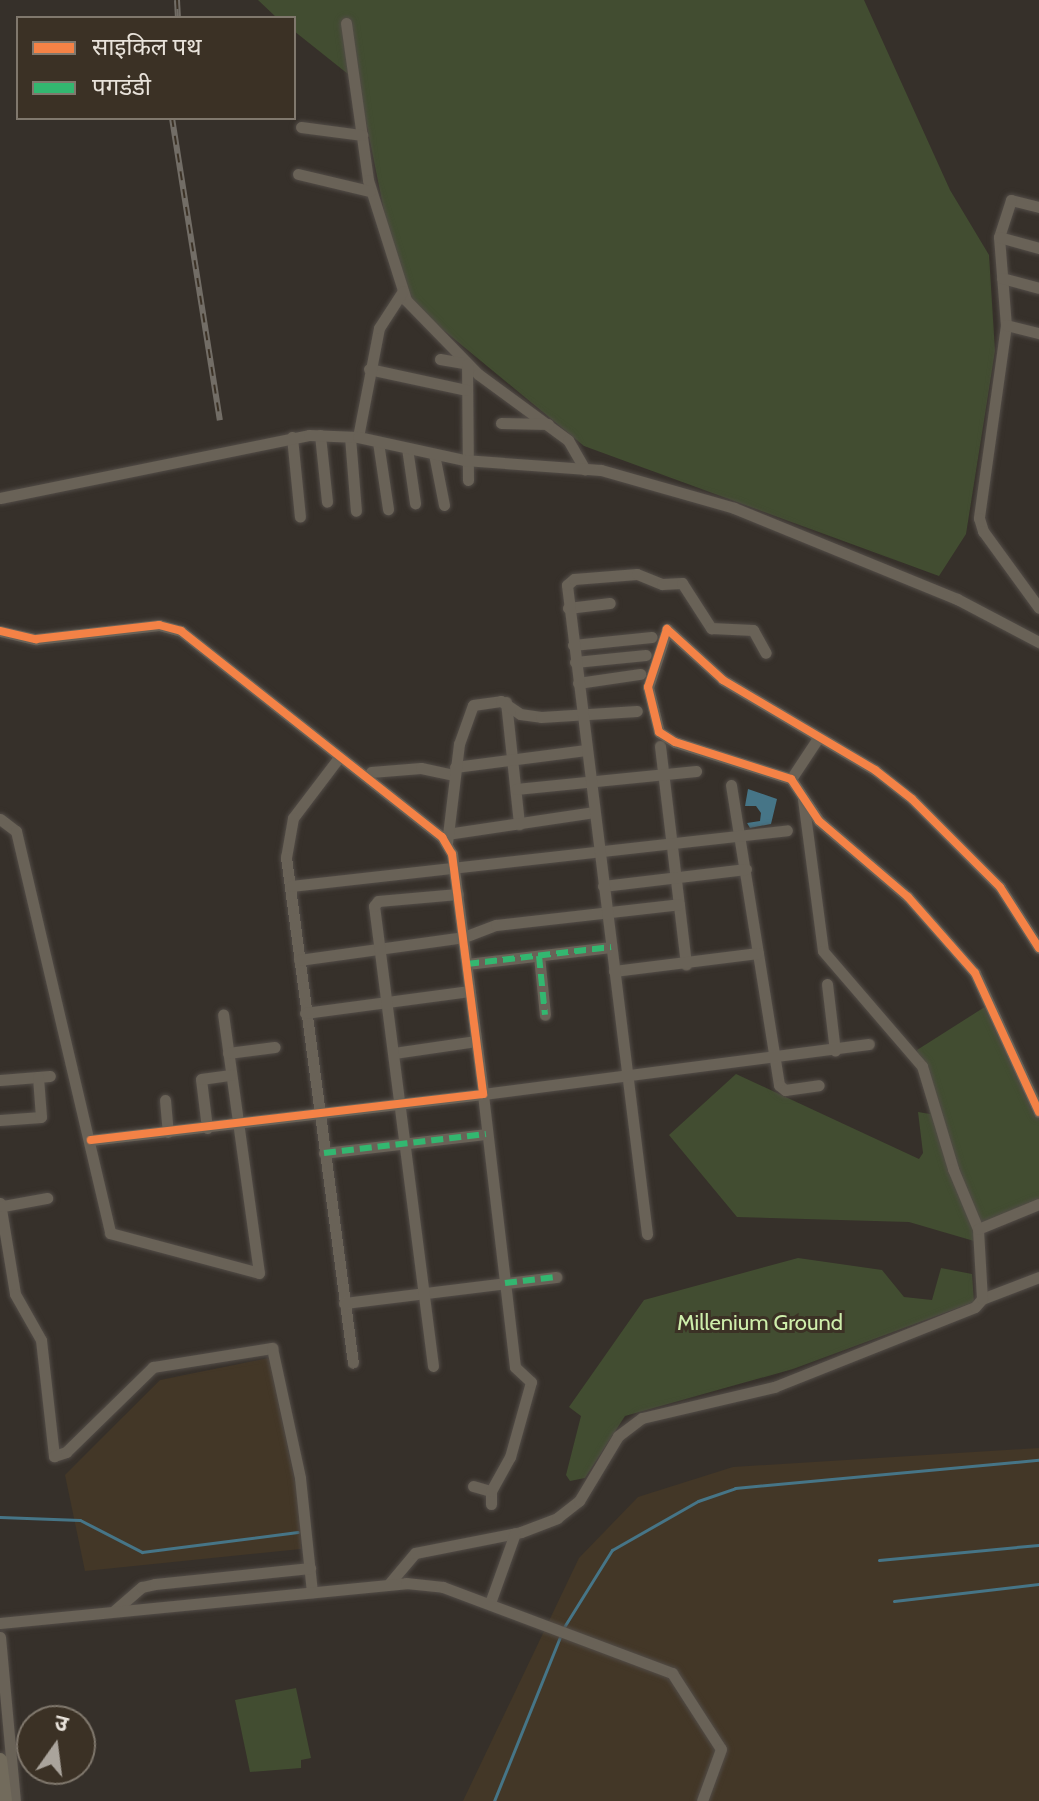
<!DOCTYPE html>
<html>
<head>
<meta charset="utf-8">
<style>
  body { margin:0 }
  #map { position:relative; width:1039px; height:1801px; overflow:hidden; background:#36302a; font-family:Cabin,"Noto Sans Devanagari",sans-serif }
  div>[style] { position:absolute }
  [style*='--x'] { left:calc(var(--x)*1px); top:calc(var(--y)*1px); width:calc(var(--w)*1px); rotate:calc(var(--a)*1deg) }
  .built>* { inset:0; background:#433727 }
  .green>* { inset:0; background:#424d31 }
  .water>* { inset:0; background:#467587 }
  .stream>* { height:3px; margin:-1.5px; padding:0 1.5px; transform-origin:1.5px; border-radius:1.5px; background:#467587 }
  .roads { filter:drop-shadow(0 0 2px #524c47) drop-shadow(0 0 2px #524c47) }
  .minor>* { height:11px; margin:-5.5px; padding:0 5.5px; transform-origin:5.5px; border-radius:5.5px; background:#696257 }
  .major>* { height:14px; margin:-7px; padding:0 7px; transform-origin:7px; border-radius:7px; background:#726b5c }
  .rail>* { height:6px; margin-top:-3px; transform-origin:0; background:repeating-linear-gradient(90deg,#3b3125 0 9px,#726d66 0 18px); box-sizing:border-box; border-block:2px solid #726d66 }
  .quiet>* { height:6px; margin-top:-3px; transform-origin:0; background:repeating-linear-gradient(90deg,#33b770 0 12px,transparent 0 18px) }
  .cycleway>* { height:8px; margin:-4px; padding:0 4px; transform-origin:4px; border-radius:4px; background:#f48246 }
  span { translate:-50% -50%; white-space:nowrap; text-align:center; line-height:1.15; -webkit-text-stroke:6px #3b3125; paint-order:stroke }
  .park-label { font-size:22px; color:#ceeeab }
  .legend { position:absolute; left:16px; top:16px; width:280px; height:104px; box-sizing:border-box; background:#3b3125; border:2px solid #80786d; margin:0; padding:10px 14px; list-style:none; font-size:24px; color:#e8e2da }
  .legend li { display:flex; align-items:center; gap:16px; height:40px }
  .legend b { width:40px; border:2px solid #80786d }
  .north { position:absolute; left:16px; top:1705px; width:80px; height:80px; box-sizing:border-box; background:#3b3125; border:2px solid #80786d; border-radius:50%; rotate:14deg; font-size:22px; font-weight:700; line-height:32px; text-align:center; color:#e8e2da }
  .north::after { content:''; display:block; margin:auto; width:28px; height:36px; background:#aaa49c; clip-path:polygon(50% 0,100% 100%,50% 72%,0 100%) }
</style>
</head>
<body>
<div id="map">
  <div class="built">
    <i style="clip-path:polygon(269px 1358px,300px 1506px,301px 1549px,85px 1571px,65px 1475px,160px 1380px)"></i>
    <i style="clip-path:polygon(1039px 1448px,1039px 1801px,463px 1801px,579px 1558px,638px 1497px,733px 1467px)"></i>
  </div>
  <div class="green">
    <i style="clip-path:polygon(258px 0,864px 0,950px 190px,989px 255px,995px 351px,966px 534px,939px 576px,584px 446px,401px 295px,358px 82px,294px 31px,294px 18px,277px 18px)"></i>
    <i style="clip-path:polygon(991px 1003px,1039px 1096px,1039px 1205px,974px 1227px,974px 1241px,909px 1222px,737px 1217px,669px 1135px,736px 1074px,919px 1159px,923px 1153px,918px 1112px,930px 1114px,917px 1050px)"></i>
    <i style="clip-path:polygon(798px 1258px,882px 1270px,904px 1297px,932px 1300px,941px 1268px,972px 1274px,974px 1302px,793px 1369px,625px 1416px,585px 1478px,570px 1481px,566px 1475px,581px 1416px,569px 1407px,644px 1300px)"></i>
    <i style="clip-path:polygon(296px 1688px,311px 1758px,301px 1760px,301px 1768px,250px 1772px,235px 1700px)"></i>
  </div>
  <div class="water">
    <i style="clip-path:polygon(748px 789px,777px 799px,771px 824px,750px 828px,747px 823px,760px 821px,761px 813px,756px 806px,745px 806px)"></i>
  </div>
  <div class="stream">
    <i style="--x:0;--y:1517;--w:80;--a:2.1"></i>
    <i style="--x:80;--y:1520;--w:70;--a:27.3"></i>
    <i style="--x:142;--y:1552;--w:157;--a:-7.3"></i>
    <i style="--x:879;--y:1560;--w:161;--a:-5.4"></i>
    <i style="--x:894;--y:1601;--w:146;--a:-6.7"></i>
    <i style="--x:564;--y:1627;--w:91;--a:-58.1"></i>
    <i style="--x:612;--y:1550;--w:99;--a:-29.7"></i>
    <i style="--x:698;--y:1501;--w:39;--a:-19"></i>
    <i style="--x:735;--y:1488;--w:305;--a:-5.3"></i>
    <i style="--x:494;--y:1801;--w:180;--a:-68.1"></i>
  </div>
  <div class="roads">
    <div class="minor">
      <i style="--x:346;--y:23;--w:159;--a:82"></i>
      <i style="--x:368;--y:180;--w:126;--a:72.4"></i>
      <i style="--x:406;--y:300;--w:103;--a:45.8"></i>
      <i style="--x:478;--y:374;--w:112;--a:36.3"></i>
      <i style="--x:568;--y:440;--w:34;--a:60"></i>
      <i style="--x:301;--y:127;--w:62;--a:7.5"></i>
      <i style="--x:298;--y:174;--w:74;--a:13.3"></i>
      <i style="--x:1039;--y:207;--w:29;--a:-166"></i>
      <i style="--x:1011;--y:200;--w:39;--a:108"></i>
      <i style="--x:999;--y:237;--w:88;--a:85.5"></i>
      <i style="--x:1006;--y:325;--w:195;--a:98"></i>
      <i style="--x:979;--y:518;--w:14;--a:73"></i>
      <i style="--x:983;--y:531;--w:95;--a:54"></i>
      <i style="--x:999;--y:237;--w:41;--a:15.4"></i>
      <i style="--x:1002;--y:278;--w:38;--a:15"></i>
      <i style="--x:1006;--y:325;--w:34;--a:14"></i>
      <i style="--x:440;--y:359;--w:27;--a:10"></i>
      <i style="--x:467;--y:364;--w:116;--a:89.5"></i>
      <i style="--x:369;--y:369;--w:99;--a:12.2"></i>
      <i style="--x:501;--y:423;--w:47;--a:1.2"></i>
      <i style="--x:320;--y:435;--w:67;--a:84"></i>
      <i style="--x:292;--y:437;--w:80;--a:84.3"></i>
      <i style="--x:350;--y:437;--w:74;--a:85.4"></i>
      <i style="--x:358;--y:437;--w:111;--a:-79.1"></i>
      <i style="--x:379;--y:328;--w:44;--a:-57"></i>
      <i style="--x:378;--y:442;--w:68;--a:81.5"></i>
      <i style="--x:407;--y:448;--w:56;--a:81.7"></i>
      <i style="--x:434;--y:454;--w:52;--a:78.9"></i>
      <i style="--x:0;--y:498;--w:315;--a:-11.5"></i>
      <i style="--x:309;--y:435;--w:49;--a:2.3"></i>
      <i style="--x:358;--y:437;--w:108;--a:12.2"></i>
      <i style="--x:464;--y:460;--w:137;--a:4.2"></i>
      <i style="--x:601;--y:470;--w:138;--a:15.9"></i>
      <i style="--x:734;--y:508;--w:241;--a:22.2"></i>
      <i style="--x:957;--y:599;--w:93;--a:27.7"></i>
      <i style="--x:568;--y:608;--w:42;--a:-6.8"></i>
      <i style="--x:0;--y:631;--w:37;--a:13"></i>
      <i style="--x:36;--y:639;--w:124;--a:-6.5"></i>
      <i style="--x:159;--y:625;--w:23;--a:15"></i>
      <i style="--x:181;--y:631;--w:333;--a:38.3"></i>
      <i style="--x:442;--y:837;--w:20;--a:60"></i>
      <i style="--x:452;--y:854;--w:242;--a:82.6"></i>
      <i style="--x:483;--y:1094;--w:395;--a:173.3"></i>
      <i style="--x:573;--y:645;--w:79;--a:-5.8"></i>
      <i style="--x:575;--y:662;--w:71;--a:-5.6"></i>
      <i style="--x:578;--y:683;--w:63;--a:-8.3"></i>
      <i style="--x:506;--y:702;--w:123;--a:83.9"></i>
      <i style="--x:660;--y:746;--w:220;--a:83.2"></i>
      <i style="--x:337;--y:760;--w:73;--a:127.2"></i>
      <i style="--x:293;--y:818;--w:40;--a:100"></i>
      <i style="--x:286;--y:857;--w:510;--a:82.46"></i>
      <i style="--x:455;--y:767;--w:132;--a:-7.4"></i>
      <i style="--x:371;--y:772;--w:50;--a:-4.6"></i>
      <i style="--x:421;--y:768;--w:34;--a:12"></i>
      <i style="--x:791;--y:779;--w:49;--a:-56.6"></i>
      <i style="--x:731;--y:785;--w:304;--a:80.9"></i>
      <i style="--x:779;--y:1085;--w:8;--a:40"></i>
      <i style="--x:785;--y:1090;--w:34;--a:-8"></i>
      <i style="--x:516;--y:789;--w:181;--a:-5.7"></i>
      <i style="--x:803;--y:799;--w:153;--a:82.5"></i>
      <i style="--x:823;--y:951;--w:152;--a:49.3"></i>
      <i style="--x:922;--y:1066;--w:108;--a:73.2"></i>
      <i style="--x:953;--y:1169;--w:65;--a:67.4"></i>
      <i style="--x:0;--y:819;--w:20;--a:37"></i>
      <i style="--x:16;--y:831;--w:413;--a:76.8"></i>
      <i style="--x:110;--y:1233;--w:154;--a:15"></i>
      <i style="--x:259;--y:1273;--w:261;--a:-97.9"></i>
      <i style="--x:447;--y:834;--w:149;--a:-8.5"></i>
      <i style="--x:447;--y:843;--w:100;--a:-83.1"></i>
      <i style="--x:459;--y:744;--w:41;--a:-70.3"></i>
      <i style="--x:473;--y:705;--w:28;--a:-8"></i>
      <i style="--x:501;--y:701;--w:23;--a:34"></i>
      <i style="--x:520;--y:714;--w:21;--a:8"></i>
      <i style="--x:541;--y:717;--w:96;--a:-3.6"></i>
      <i style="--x:291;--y:886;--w:499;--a:-6.4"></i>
      <i style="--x:603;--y:886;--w:144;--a:-6.8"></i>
      <i style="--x:1039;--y:948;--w:72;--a:-122.6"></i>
      <i style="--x:1000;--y:887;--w:124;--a:-135"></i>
      <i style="--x:912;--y:799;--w:47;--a:-141.9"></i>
      <i style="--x:875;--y:770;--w:177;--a:-149.4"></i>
      <i style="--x:723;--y:680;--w:76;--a:-137.7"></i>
      <i style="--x:667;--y:629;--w:61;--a:108.1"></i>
      <i style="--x:648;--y:687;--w:46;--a:76.3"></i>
      <i style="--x:659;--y:732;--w:19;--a:32"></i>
      <i style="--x:675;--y:742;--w:122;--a:17.7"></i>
      <i style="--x:791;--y:779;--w:50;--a:56.3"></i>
      <i style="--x:819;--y:821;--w:117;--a:40.5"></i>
      <i style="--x:908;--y:897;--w:101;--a:48.6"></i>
      <i style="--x:975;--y:973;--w:153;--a:65.3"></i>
      <i style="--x:539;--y:956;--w:59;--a:84.2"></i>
      <i style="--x:299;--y:960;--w:167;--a:-7.9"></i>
      <i style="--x:464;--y:937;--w:34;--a:-21"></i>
      <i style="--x:496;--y:925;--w:184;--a:-6.5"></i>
      <i style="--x:467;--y:964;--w:145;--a:-6.7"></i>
      <i style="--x:614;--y:971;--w:145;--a:-7.1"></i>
      <i style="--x:827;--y:984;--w:67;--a:83.2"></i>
      <i style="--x:305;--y:1013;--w:166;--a:-7.6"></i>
      <i style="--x:228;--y:1053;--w:47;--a:-7.3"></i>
      <i style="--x:394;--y:1053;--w:83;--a:-8.3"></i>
      <i style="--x:0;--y:1080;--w:50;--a:-4.6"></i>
      <i style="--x:165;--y:1100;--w:32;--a:85"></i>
      <i style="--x:0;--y:1120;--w:41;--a:-4.2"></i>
      <i style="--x:41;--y:1117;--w:40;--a:-94.3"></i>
      <i style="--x:207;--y:1128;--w:49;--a:-97"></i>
      <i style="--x:201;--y:1079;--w:30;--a:-8"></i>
      <i style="--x:324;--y:1153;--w:163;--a:-6.7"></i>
      <i style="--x:0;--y:1203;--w:92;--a:80.6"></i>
      <i style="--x:15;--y:1294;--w:53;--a:60.5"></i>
      <i style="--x:41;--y:1340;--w:117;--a:83.6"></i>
      <i style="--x:54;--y:1456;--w:13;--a:-18"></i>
      <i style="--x:66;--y:1452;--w:122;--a:-44.3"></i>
      <i style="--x:153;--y:1367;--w:121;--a:-9.1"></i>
      <i style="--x:272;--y:1348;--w:133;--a:77.8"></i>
      <i style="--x:300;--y:1478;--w:115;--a:84"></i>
      <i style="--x:3;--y:1206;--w:45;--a:-10.3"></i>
      <i style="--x:647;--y:1234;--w:654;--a:-97.03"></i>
      <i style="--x:567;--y:585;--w:9;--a:-41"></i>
      <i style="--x:574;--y:579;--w:63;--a:-4.5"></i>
      <i style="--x:637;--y:574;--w:27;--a:22"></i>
      <i style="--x:662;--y:584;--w:20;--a:-3"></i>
      <i style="--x:682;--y:583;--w:54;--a:57.2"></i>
      <i style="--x:711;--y:628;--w:42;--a:2.7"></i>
      <i style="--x:753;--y:630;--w:26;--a:61"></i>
      <i style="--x:982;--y:1299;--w:61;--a:-21.1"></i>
      <i style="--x:344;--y:1303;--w:214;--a:-7"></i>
      <i style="--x:433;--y:1366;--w:464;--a:-97.3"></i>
      <i style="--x:374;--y:906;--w:6;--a:-51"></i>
      <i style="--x:378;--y:901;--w:80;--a:-5"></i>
      <i style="--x:473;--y:1486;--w:19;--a:16"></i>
      <i style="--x:491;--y:1504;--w:13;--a:-90"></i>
      <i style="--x:491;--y:1491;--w:39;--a:-61"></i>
      <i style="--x:510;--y:1457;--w:78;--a:-74.4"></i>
      <i style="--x:531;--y:1382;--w:22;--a:-137"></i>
      <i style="--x:515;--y:1367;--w:275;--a:-96.7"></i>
      <i style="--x:483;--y:1094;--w:389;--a:-7.4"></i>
      <i style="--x:388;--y:1585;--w:42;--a:-49.8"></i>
      <i style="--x:415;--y:1553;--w:108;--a:-11.2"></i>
      <i style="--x:521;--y:1532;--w:39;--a:-21"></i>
      <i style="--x:557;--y:1518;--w:28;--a:-38"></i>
      <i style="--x:579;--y:1501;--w:76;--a:-59"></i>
      <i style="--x:618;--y:1436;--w:30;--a:-37"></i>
      <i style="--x:642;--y:1418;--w:136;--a:-13.2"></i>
      <i style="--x:774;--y:1387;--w:216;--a:-21.7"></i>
      <i style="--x:975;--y:1307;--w:11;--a:-49"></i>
      <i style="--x:982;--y:1299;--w:70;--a:-93.3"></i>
      <i style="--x:978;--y:1229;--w:66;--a:-22.3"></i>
      <i style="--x:490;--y:1603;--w:74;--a:-70.3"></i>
      <i style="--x:114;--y:1611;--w:37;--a:-41"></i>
      <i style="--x:142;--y:1587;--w:13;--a:-13"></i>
      <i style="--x:155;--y:1584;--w:156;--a:-5.9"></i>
      <i style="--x:0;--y:1623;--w:408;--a:-5.6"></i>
      <i style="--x:406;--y:1583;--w:37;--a:6"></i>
      <i style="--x:443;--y:1587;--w:245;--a:20.6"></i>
      <i style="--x:672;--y:1673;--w:90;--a:57.2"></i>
      <i style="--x:721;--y:1749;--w:55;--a:110.1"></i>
      <i style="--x:0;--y:1637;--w:165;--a:84.8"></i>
    </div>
    <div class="major">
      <i style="--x:0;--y:1760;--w:41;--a:83"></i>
    </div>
  </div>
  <div class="rail">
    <i style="--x:177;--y:0;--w:18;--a:87"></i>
    <i style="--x:172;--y:118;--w:306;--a:81"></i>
  </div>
  <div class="quiet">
    <i style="--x:539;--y:956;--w:59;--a:84.2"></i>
    <i style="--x:467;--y:964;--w:145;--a:-6.7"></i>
    <i style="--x:324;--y:1153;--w:163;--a:-6.7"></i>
    <i style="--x:505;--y:1283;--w:51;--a:-6.7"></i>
  </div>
  <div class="cycleway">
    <i style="--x:0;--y:631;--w:37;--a:13"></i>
    <i style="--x:36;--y:639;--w:124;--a:-6.5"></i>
    <i style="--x:159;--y:625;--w:23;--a:15"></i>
    <i style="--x:181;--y:631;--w:333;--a:38.3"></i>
    <i style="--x:442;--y:837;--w:20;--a:60"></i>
    <i style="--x:452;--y:854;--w:242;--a:82.6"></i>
    <i style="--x:483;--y:1094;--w:395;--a:173.3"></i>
    <i style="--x:1039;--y:948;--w:72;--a:-122.6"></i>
    <i style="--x:1000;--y:887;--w:124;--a:-135"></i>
    <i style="--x:912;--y:799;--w:47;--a:-141.9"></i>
    <i style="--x:875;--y:770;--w:177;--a:-149.4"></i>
    <i style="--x:723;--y:680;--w:76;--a:-137.7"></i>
    <i style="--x:667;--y:629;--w:61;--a:108.1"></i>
    <i style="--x:648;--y:687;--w:46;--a:76.3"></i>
    <i style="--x:659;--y:732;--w:19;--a:32"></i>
    <i style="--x:675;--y:742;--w:122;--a:17.7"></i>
    <i style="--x:791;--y:779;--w:50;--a:56.3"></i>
    <i style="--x:819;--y:821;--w:117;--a:40.5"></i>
    <i style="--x:908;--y:897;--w:101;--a:48.6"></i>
    <i style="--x:975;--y:973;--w:153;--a:65.3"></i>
  </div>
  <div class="park-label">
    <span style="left:760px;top:1323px">Millenium Ground</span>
  </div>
  <ul class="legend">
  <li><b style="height:10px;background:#f48246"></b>साइकिल पथ</li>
  <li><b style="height:10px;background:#33b770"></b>पगडंडी</li>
  </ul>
  <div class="north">उ</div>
</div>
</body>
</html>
